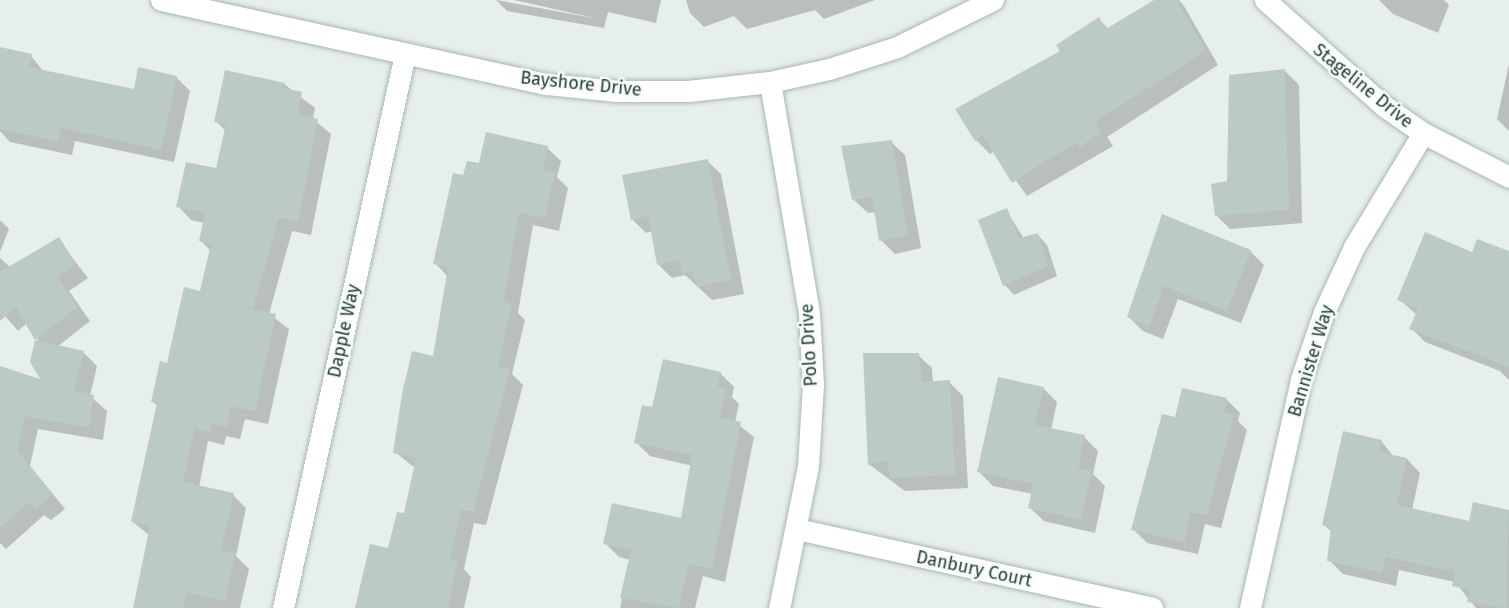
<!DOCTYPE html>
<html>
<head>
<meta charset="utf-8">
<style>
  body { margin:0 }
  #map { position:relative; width:1509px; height:608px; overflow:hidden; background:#e6efeb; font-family:"Fira Sans",sans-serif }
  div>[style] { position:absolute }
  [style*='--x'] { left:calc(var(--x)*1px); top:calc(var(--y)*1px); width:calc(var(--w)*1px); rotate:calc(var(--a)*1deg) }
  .shadow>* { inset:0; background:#0003 }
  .building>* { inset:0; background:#bbcac4 }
  .roads { filter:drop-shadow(0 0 2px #a8b8b2) drop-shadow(0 0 2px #a8b8b2) }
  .street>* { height:21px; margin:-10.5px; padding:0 10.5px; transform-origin:10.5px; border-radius:10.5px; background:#fff }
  span { translate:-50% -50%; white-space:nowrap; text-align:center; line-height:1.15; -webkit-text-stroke:5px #f7fbf9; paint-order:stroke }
  .street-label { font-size:18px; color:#24423a }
</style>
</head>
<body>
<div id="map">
  <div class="shadow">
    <i style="clip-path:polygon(496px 0,599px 19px,514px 0,661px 0,656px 23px,608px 12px,604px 28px,507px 11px)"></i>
    <i style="clip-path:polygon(686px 0,875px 0,824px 19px,815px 10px,747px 29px,734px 16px,704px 27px,690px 13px)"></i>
    <i style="clip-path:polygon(1157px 0,1179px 0,1184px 6px,1218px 65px,1107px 137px,1113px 146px,1027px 196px,995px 151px,990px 154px,976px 140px,1098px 19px,1109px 29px)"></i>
    <i style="clip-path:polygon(1379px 0,1444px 0,1449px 5px,1438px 33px,1393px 14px)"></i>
    <i style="clip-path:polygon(0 49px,31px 56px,45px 73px,135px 91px,176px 77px,190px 91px,174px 162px,75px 141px,72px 155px,10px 142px,0 131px)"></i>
    <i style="clip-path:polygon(1509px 64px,1509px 131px,1497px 119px)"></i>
    <i style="clip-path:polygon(1285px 71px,1299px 85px,1302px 223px,1230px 229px,1216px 215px)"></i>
    <i style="clip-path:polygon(284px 84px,315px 108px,313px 119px,331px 134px,311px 235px,292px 231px,269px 314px,289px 329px,268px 424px,245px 419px,240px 439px,226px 436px,224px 445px,208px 441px,199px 487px,233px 495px,246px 508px,236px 556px,249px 569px,240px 608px,135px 608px,150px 536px,133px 522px,158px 406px,153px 402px,202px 293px,211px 251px,201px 241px,204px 223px,191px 220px,178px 206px,217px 170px,226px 131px,216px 121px)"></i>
    <i style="clip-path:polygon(891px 142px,905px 155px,921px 248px,895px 254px,881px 240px,877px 212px,868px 213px,854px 200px)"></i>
    <i style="clip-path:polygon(547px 148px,561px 161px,557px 177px,568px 188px,559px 231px,533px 225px,518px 313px,525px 320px,512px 374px,523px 385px,486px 525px,474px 523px,464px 569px,471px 577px,464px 608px,356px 608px,405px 515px,415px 468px,395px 452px,435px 358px,448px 277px,435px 263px,465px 177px,481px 165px)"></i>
    <i style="clip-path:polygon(707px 161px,721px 174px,744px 294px,712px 300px,685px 275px,672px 278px,659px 265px,653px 231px,646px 233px,632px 219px)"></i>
    <i style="clip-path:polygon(1006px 210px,1024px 239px,1038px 235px,1047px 245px,1057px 276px,1014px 295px,1005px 285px)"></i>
    <i style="clip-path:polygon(1163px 217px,1250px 251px,1264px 265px,1241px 323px,1178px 299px,1163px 339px,1143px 331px,1129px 317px)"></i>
    <i style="clip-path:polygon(0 220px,9px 229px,0 252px)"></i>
    <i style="clip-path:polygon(58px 239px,88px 278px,69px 291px,90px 321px,57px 347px,83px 352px,97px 366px,90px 396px,107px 411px,103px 440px,38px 429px,30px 466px,65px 509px,51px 520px,44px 515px,6px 549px,0 543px,0 378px,44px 383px,40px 343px,27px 323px,18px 331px,0 310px,0 258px,11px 268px)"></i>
    <i style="clip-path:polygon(1509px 253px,1509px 380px,1500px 371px,1425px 342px,1411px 328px,1417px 315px,1399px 299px,1473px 254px)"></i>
    <i style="clip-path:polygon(865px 355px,918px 355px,932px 368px,933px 383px,949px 382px,963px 396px,968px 488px,905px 491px,870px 465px)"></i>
    <i style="clip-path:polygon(720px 373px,734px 387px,732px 397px,739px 404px,735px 422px,754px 437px,725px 582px,703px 576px,695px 608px,620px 608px,630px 560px,619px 557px,605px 543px,682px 520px,693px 466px,650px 456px,636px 442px,654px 409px)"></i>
    <i style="clip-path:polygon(1043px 388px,1057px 402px,1051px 430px,1084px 437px,1098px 451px,1093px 474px,1105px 486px,1095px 533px,1044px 521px,1030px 508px,1033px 494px,993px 486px,979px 472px)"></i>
    <i style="clip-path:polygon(1226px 399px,1240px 413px,1238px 421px,1247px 430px,1221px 528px,1205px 524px,1198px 554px,1147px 543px,1133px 529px,1176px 419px)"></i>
    <i style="clip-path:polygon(1381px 441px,1394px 457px,1407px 459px,1420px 473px,1412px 510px,1471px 523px,1475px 504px,1509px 512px,1509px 608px,1476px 608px,1455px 582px,1399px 570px,1396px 586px,1343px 574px,1329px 560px,1332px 532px,1324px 525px)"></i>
  </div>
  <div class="building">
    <i style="clip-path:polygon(1154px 0,1177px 0,1206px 51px,1095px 122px,1101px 132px,1080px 147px,1075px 143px,1012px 183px,983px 136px,975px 141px,955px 109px,1060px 51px,1056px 45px,1099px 17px,1106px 29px)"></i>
    <i style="clip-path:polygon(0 47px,32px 54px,29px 67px,134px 89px,138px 67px,177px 76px,161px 150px,61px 128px,58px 142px,0 129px)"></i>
    <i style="clip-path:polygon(1285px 69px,1289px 210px,1215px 216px,1211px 184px,1227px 181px,1229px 75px)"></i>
    <i style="clip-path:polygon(225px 70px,285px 83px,283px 88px,302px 92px,298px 114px,318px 119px,298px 222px,279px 218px,253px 309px,276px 314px,255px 411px,231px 406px,227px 427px,212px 424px,210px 432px,195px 429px,183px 482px,234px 493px,221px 550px,236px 553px,225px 601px,186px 593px,183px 608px,133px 608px,150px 526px,131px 522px,157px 403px,151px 402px,160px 361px,167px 363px,184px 287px,200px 291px,211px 244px,199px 241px,205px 213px,176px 207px,186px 162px,216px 168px,226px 124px,214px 122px)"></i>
    <i style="clip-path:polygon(486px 132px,548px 146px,543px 170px,555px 173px,545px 218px,519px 213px,504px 302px,512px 304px,498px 367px,510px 369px,473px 512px,461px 510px,450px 559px,458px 561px,448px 608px,355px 608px,370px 544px,388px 548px,397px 512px,404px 513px,416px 458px,393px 453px,402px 394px,412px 351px,433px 356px,448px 267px,433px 264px,453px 173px,463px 175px,467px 161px,479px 163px)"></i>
    <i style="clip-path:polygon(892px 140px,908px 235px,879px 241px,872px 197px,852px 200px,841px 146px)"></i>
    <i style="clip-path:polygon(708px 159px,731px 280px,697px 287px,692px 271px,682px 275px,679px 260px,657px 265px,648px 216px,631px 220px,622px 175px)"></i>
    <i style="clip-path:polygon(1007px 208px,1019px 238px,1038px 233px,1048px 266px,1003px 286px,978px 220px)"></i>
    <i style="clip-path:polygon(1162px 214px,1251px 250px,1227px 311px,1164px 286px,1149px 327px,1127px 317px)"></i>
    <i style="clip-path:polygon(1425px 232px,1472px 252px,1477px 239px,1509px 251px,1509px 367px,1409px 329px,1418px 309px,1397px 300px)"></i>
    <i style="clip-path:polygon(59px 237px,76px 264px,57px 277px,78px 307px,35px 340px,16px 307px,0 321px,0 272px)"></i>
    <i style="clip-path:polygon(35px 340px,84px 351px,74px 391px,94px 395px,89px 428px,25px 416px,17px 451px,53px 494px,36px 508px,29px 502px,0 528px,0 366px,40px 379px,30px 362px)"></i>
    <i style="clip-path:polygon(863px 353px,919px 353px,922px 382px,950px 380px,955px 475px,890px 478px,887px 461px,868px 465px)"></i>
    <i style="clip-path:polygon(663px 359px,721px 372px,718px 387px,726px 389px,720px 417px,741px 422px,712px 569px,689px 564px,679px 608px,620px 598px,631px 550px,603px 544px,612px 503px,681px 518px,692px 455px,634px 443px,642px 405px,652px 407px)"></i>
    <i style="clip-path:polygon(998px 377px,1044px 387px,1035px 425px,1085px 435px,1078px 468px,1092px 471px,1081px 520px,1028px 508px,1033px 484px,977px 472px)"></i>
    <i style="clip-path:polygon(1182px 388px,1227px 398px,1224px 412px,1234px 415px,1207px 515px,1191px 512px,1184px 542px,1131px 530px,1162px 414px,1175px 417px)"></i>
    <i style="clip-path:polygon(1343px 431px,1382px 440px,1379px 452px,1407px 458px,1397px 505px,1469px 521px,1473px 502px,1509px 510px,1506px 608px,1467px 602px,1470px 590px,1452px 586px,1455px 572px,1386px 557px,1382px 573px,1327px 561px,1331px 527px,1322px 525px)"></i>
  </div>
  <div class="roads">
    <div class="street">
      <i style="--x:161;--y:0;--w:395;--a:12.3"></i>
      <i style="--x:547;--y:84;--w:70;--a:5.7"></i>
      <i style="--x:617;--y:91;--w:71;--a:0"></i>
      <i style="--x:688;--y:91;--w:82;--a:-6.3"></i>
      <i style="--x:770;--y:82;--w:60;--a:-12.4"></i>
      <i style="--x:829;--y:69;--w:71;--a:-17.9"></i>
      <i style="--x:897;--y:47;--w:107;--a:-26.1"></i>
      <i style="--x:1265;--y:0;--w:159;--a:41.7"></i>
      <i style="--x:1384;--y:106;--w:47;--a:34.7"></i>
      <i style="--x:1423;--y:133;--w:97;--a:27.1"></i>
      <i style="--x:770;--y:82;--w:234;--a:80.4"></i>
      <i style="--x:809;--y:313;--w:71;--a:86.8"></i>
      <i style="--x:813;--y:384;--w:82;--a:93.5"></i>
      <i style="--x:808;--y:466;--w:145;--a:101.5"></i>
      <i style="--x:797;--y:529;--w:364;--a:12.5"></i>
      <i style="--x:283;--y:608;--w:567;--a:-77.58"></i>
      <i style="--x:1250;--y:608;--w:235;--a:-77.4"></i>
      <i style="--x:1301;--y:379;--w:71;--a:-71.1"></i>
      <i style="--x:1324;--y:312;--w:72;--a:-65.2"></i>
      <i style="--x:1354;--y:247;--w:133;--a:-58.8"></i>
    </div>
  </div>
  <div class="street-label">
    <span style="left:581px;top:84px;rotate:6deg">Bayshore Drive</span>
    <span style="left:1363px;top:86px;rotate:39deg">Stageline Drive</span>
    <span style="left:344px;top:331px;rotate:-78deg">Dapple Way</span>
    <span style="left:809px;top:345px;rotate:-93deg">Polo Drive</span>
    <span style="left:1311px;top:361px;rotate:-73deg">Bannister Way</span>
    <span style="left:974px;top:569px;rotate:12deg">Danbury Court</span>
  </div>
</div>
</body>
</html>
